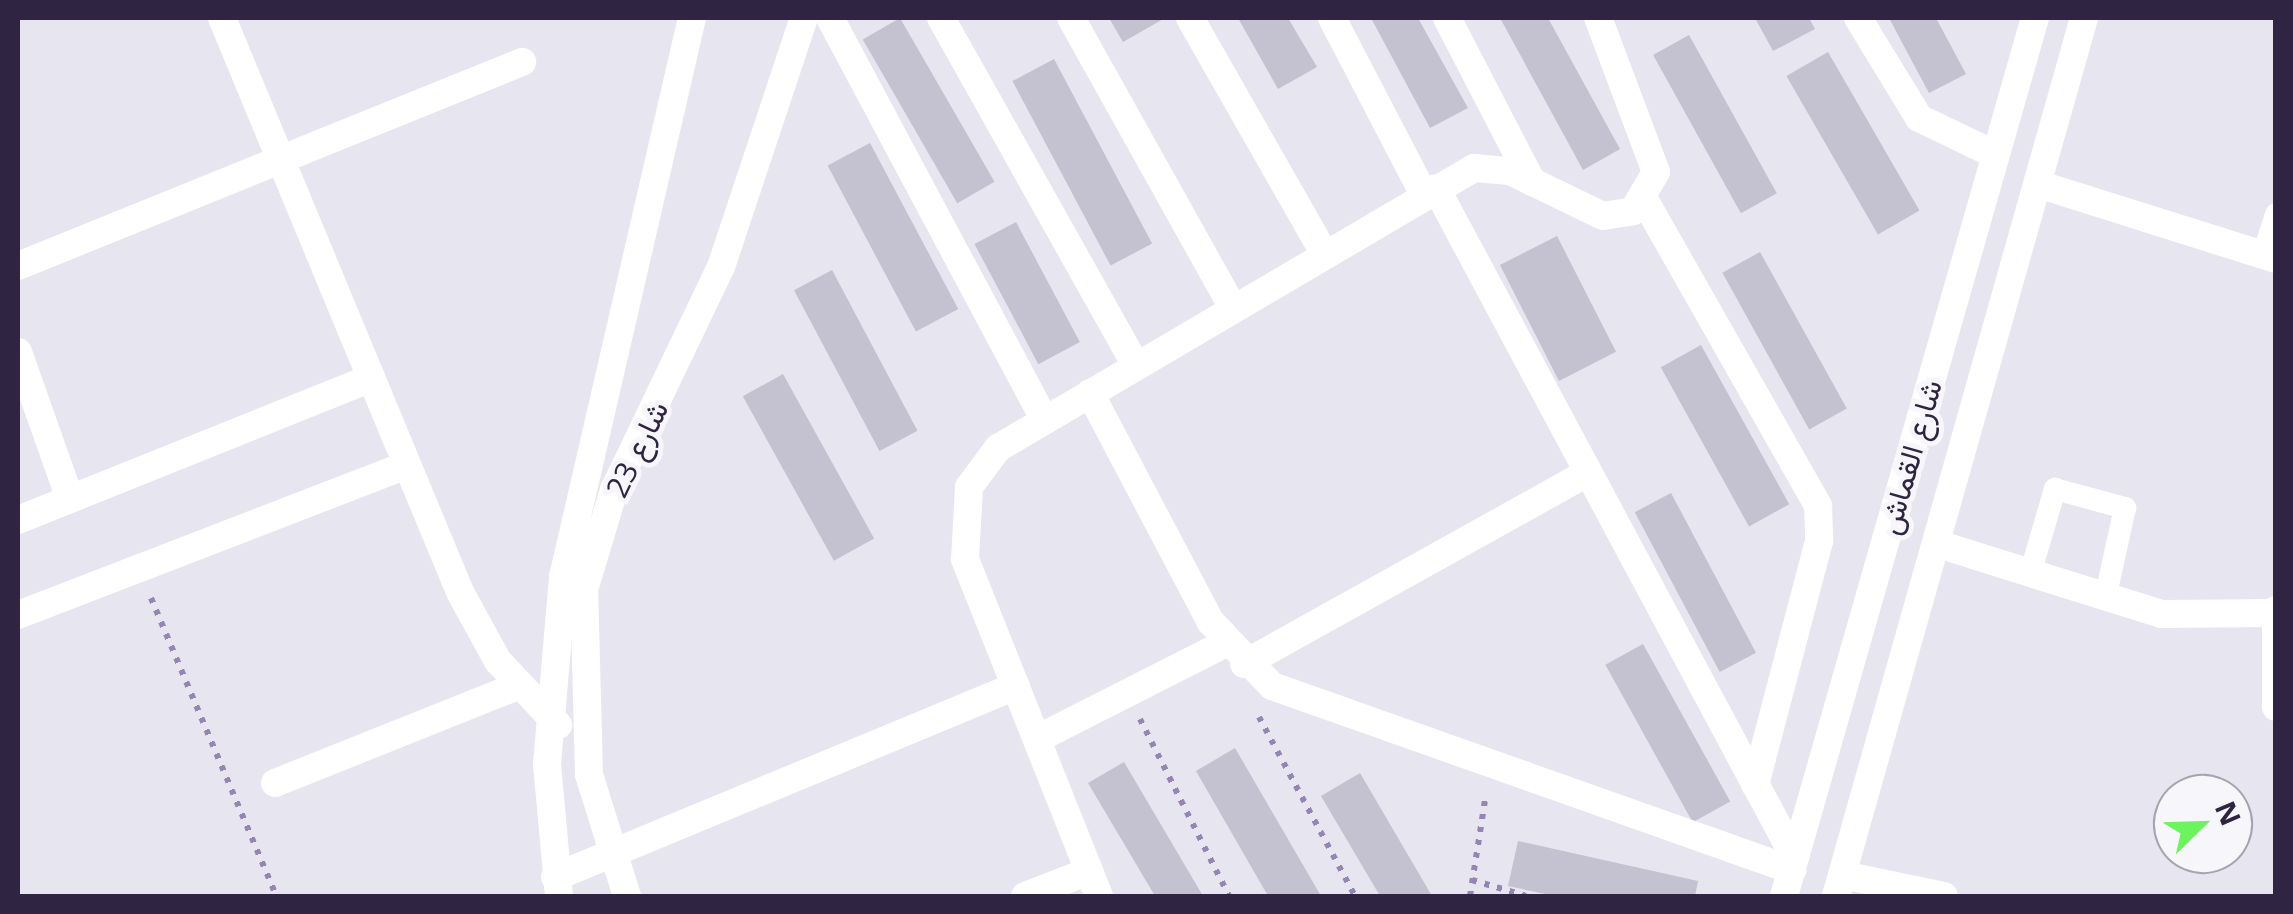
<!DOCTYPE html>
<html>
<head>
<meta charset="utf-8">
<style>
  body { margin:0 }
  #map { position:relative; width:2293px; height:914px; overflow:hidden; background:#e7e5ef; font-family:"Open Sans",Vazirmatn,sans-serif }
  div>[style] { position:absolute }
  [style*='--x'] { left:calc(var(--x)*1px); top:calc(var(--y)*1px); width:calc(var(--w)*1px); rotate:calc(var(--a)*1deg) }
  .building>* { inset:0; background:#c4c1d0; transform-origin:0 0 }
  .path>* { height:6px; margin-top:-3px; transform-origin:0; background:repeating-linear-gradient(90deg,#9585b3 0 5px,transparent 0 13px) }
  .service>* { height:22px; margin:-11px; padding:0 11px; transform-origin:11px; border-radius:11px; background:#fff }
  .minor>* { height:28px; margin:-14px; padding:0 14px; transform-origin:14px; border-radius:14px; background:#fff }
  span { translate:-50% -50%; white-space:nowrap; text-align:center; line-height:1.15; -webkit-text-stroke:10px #f7f6fb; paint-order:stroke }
  .street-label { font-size:30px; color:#2f2441 }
  .frame { position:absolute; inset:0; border:20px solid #2f2441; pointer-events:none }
  .north { position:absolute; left:2153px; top:774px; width:100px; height:100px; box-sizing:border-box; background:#f7f6fb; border:2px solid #a7a2b1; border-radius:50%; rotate:67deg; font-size:28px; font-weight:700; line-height:40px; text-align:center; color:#2f2441 }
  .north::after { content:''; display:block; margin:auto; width:35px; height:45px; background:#6bf45e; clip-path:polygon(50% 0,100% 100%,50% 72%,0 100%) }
</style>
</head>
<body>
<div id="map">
  <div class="building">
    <i style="left:900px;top:18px;width:189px;height:43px;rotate:60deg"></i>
    <i style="clip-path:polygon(1109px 18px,1165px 18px,1123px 42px)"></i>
    <i style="clip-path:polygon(1238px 18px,1288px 18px,1317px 67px,1278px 89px)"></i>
    <i style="clip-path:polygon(1371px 18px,1418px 18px,1468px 108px,1430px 128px)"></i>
    <i style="clip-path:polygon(1500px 18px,1548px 18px,1620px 149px,1583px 170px)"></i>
    <i style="clip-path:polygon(1755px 18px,1809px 18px,1815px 29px,1773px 51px)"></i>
    <i style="clip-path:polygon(1889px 18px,1936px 18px,1966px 74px,1929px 93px)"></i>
    <i style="left:1689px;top:35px;width:181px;height:41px;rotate:61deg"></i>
    <i style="left:1828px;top:52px;width:183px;height:48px;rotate:60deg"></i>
    <i style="left:1054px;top:59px;width:209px;height:47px;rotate:62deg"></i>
    <i style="left:870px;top:143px;width:188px;height:48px;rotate:62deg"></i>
    <i style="left:1016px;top:222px;width:136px;height:47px;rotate:62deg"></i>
    <i style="left:1557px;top:236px;width:130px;height:64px;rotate:63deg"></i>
    <i style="left:1760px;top:252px;width:179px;height:43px;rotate:61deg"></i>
    <i style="left:832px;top:270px;width:182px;height:43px;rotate:62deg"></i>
    <i style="left:1701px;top:345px;width:182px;height:46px;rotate:61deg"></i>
    <i style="left:783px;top:374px;width:188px;height:46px;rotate:61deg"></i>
    <i style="left:1671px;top:493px;width:181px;height:41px;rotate:62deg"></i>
    <i style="left:1643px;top:644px;width:180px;height:43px;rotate:61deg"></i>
    <i style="clip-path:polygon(1235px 748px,1321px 896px,1268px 896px,1196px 771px)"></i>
    <i style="clip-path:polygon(1124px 762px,1203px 896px,1155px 896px,1088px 783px)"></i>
    <i style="clip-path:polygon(1360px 773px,1432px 896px,1380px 896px,1321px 796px)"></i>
    <i style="clip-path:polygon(1518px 841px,1698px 881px,1695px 896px,1555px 896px,1508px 886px)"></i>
  </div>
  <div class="path">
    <i style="--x:151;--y:598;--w:323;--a:67.2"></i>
    <i style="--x:1259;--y:717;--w:203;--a:61.8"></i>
    <i style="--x:1140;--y:719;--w:198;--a:63.3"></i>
    <i style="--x:1472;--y:880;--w:56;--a:16.5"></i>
    <i style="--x:1470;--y:896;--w:103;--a:-81.1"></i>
  </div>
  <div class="service">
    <i style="--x:2263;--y:255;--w:43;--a:-72.4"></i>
    <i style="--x:2030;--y:574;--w:89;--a:-73.6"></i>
    <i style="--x:2055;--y:489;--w:73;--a:15.2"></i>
    <i style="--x:2125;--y:508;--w:93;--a:102.4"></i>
  </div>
  <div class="minor">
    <i style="--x:222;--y:18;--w:621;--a:67.48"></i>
    <i style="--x:460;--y:592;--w:79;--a:61.2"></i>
    <i style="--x:498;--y:661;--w:88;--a:46.8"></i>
    <i style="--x:830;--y:18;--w:456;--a:61.9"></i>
    <i style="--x:941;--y:18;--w:398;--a:60.7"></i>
    <i style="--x:1071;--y:18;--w:330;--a:60.8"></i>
    <i style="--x:1190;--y:18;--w:271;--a:60.3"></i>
    <i style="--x:1332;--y:18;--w:199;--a:62.5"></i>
    <i style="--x:1447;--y:18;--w:185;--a:62.6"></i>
    <i style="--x:1858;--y:18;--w:117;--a:58.6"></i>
    <i style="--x:1919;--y:118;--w:85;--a:25.7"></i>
    <i style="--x:2041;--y:185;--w:246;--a:17.5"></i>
    <i style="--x:1436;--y:188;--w:760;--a:61.82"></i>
    <i style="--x:1645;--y:201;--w:351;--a:60.4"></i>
    <i style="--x:1818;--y:506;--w:35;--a:88"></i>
    <i style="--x:1819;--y:541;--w:252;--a:104.7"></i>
    <i style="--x:18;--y:266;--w:544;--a:-22.04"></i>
    <i style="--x:18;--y:352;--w:156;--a:70.5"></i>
    <i style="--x:1090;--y:393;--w:258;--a:62.2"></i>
    <i style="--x:1210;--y:621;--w:90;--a:46.4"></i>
    <i style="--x:1272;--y:686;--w:552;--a:19.49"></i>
    <i style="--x:18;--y:520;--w:381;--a:-21.9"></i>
    <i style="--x:1938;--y:544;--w:234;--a:17.4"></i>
    <i style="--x:2161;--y:614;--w:115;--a:-0.5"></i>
    <i style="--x:2276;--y:610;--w:97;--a:90"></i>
    <i style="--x:18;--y:615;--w:416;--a:-21.1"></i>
    <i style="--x:1244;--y:664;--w:390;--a:-29.1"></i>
    <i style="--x:1037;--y:739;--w:212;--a:-26.9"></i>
    <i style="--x:275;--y:783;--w:262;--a:-21.8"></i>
    <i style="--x:1843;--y:875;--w:103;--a:11.7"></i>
    <i style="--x:555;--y:877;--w:499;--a:-22.5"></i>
    <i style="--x:559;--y:896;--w:133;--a:-95.2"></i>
    <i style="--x:547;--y:764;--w:188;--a:-85.1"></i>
    <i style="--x:563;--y:577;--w:574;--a:-77.01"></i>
    <i style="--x:627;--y:896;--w:127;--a:-107.4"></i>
    <i style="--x:589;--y:775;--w:185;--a:-91.5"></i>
    <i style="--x:584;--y:590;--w:104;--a:-73.3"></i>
    <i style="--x:614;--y:490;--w:247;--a:-64.4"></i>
    <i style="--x:721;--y:267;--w:262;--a:-71.6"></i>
    <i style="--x:1025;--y:896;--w:69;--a:-21.3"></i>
    <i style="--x:1099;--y:896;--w:363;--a:-111.7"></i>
    <i style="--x:965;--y:559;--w:72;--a:-86.8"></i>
    <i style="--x:969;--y:487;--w:49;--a:-53.4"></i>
    <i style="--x:998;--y:448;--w:552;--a:-30.47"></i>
    <i style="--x:1474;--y:168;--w:36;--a:5"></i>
    <i style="--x:1510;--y:171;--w:103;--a:25.8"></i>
    <i style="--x:1603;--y:216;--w:30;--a:-9"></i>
    <i style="--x:1633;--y:211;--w:45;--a:-59.5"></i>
    <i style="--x:1656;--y:172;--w:165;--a:-110.6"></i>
    <i style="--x:1784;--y:896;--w:913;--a:-74.05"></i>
    <i style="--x:1836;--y:896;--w:912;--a:-74.23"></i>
  </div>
  <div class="street-label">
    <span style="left:637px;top:449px;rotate:-64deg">شارع 23</span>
    <span style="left:1910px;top:457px;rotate:-74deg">شارع القماش</span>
  </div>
  <div class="frame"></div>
  <div class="north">N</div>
</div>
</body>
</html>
